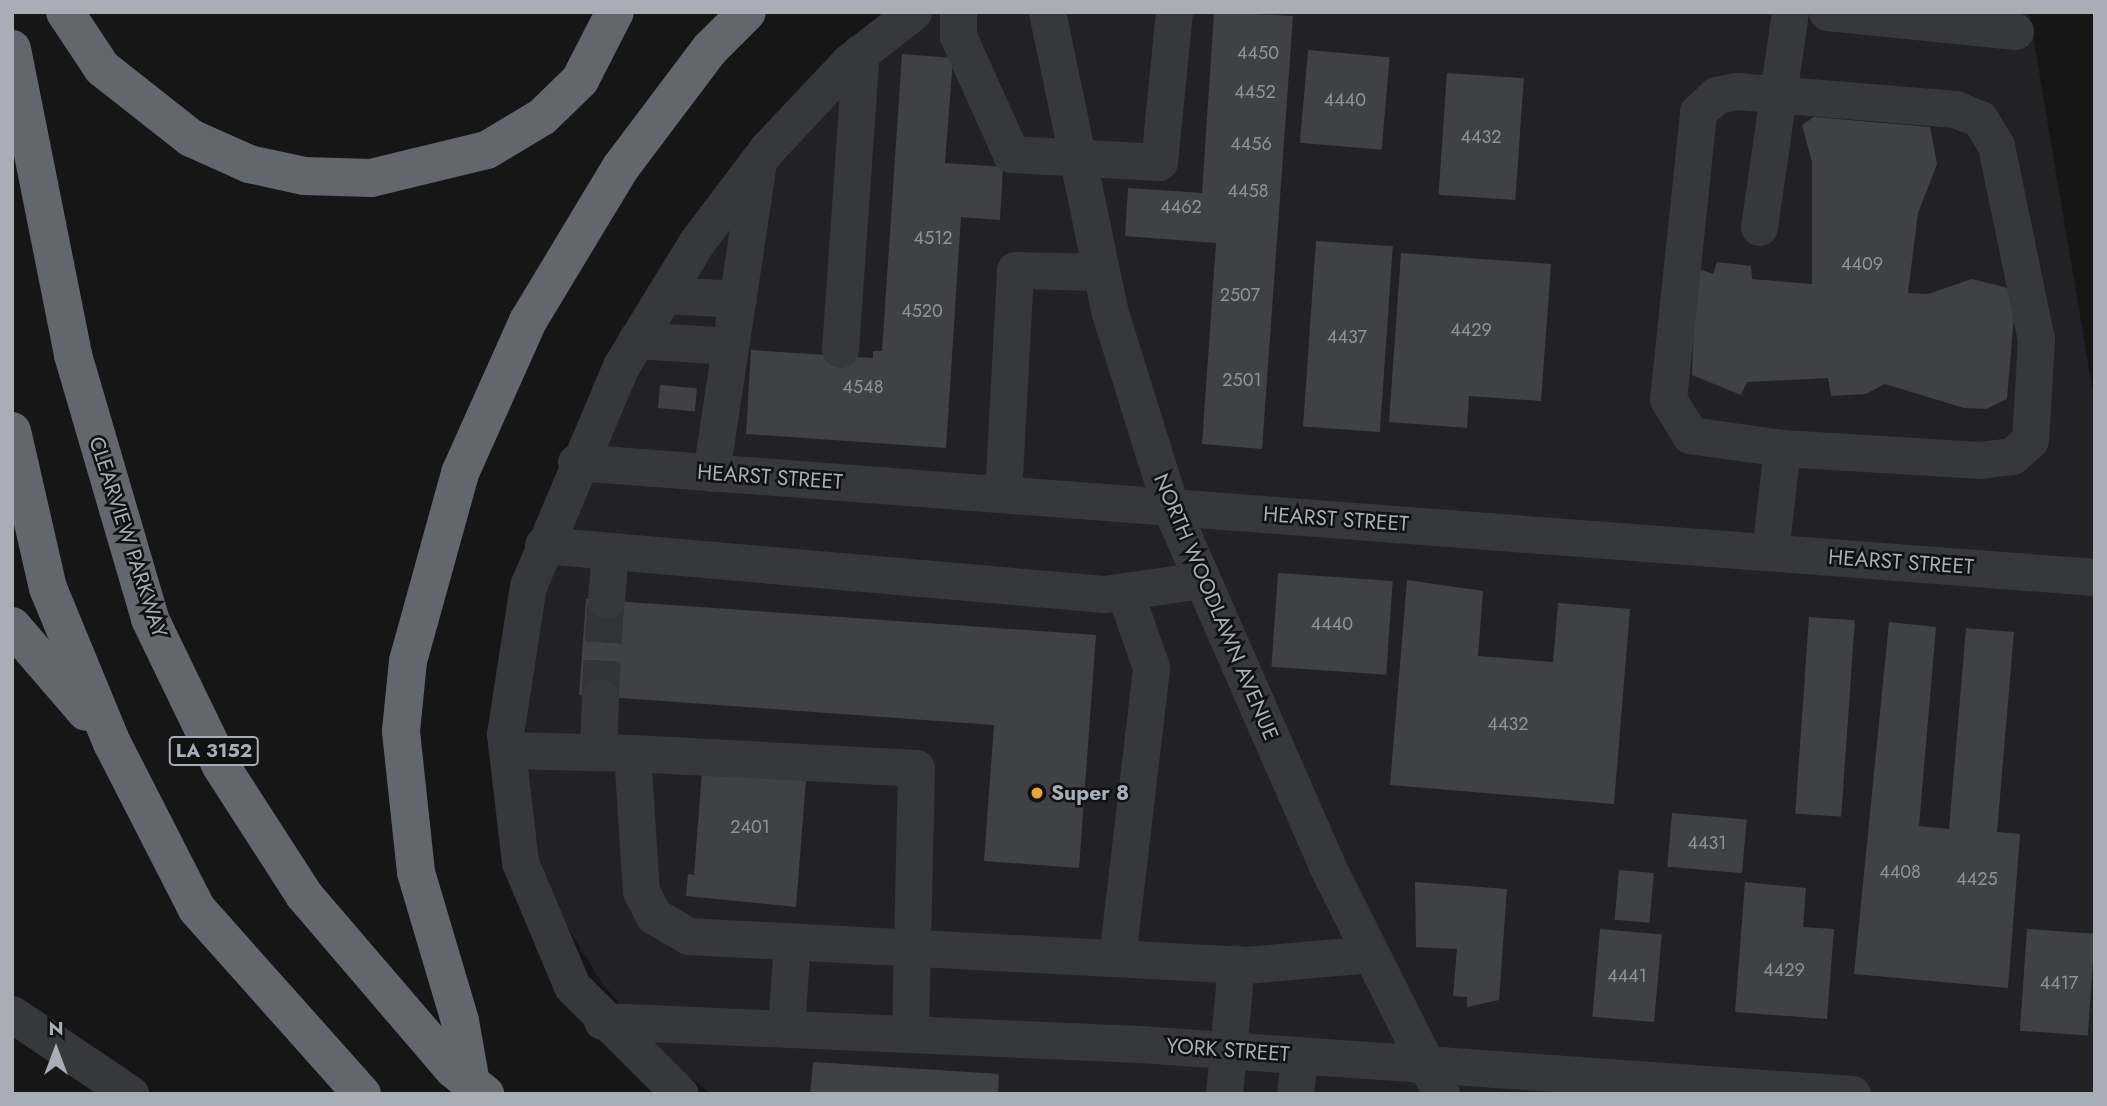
<!DOCTYPE html>
<html>
<head>
<meta charset="utf-8">
<style>
  body { margin:0 }
  #map { position:relative; width:2107px; height:1106px; overflow:hidden; background:#161617; font-family:Jost,sans-serif }
  div>[style] { position:absolute }
  [style*='--x'] { left:calc(var(--x)*1px); top:calc(var(--y)*1px); width:calc(var(--w)*1px); rotate:calc(var(--a)*1deg) }
  .built>* { inset:0; background:#222224 }
  .building>* { inset:0; background:#404144; transform-origin:0 0 }
  .minor-tunnel>* { height:37px; margin-top:-18.5px; transform-origin:0; background:repeating-linear-gradient(90deg,#333437 0 37px,transparent 0 55px) }
  .minor>* { height:37px; margin:-18.5px; padding:0 18.5px; transform-origin:18.5px; border-radius:18.5px; background:#37383c }
  .highway>* { height:38px; margin:-19px; padding:0 19px; transform-origin:19px; border-radius:19px; background:#63666d }
  .dots>* { width:19px; height:19px; translate:-50% -50%; box-sizing:border-box; border:4px solid #111112; border-radius:50% }
  span { translate:-50% -50%; white-space:nowrap; text-align:center; line-height:1.15; -webkit-text-stroke:5px #111112; paint-order:stroke }
  .number-label { font-size:18px; color:#8e939a }
  .number-label span { -webkit-text-stroke-width:0 }
  .shield-label span { padding:2px 5px; background:#111112; border:2px solid; border-radius:5px; -webkit-text-stroke-width:0 }
  .shield-label { font-size:19px; color:#a8aeb7; font-weight:700 }
  .street-label { font-size:21px; color:#a8aeb7 }
  .poi-label { font-size:21px; color:#a8aeb7; font-weight:700 }
  .left { translate:0 -50%; text-align:left }
  .frame { position:absolute; inset:0; border:14px solid #a8aeb7; pointer-events:none }
  .north { position:absolute; left:21px; top:1015px; width:70px; height:70px; -webkit-text-stroke:5px #111112; paint-order:stroke; rotate:0deg; font-size:19px; font-weight:700; line-height:28px; text-align:center; color:#a8aeb7 }
  .north::after { content:''; display:block; margin:auto; width:24px; height:32px; background:#a8aeb7; clip-path:polygon(50% 0,100% 100%,50% 72%,0 100%) }
</style>
</head>
<body>
<div id="map">
  <div class="built">
    <i style="clip-path:polygon(935px 12px,2029px 12px,2095px 405px,2095px 1094px,712px 1094px,667px 1060px,602px 983px,555px 907px,532px 842px,524px 764px,527px 692px,544px 593px,643px 355px,708px 247px,857px 71px)"></i>
  </div>
  <div class="building">
    <i style="clip-path:polygon(1214px 12px,1293px 16px,1262px 449px,1202px 444px,1216px 243px,1125px 236px,1128px 188px,1202px 193px)"></i>
    <i style="left:1308px;top:50px;width:82px;height:93px;rotate:5deg"></i>
    <i style="clip-path:polygon(902px 54px,953px 58px,945px 163px,1003px 167px,1000px 220px,961px 217px,946px 448px,746px 434px,751px 350px,873px 358px,873px 351px,882px 351px)"></i>
    <i style="left:1447px;top:73px;width:77px;height:122px;rotate:4deg"></i>
    <i style="clip-path:polygon(1814px 117px,1930px 127px,1937px 164px,1918px 213px,1908px 293px,1928px 294px,1972px 279px,2016px 290px,2007px 399px,1986px 409px,1964px 408px,1885px 384px,1866px 394px,1831px 396px,1828px 378px,1747px 382px,1741px 395px,1692px 375px,1696px 268px,1713px 274px,1717px 262px,1751px 266px,1752px 279px,1812px 284px,1812px 162px,1802px 125px)"></i>
    <i style="left:1316px;top:241px;width:77px;height:186px;rotate:4deg"></i>
    <i style="clip-path:polygon(1401px 253px,1551px 264px,1541px 401px,1469px 396px,1467px 428px,1389px 422px)"></i>
    <i style="left:660px;top:385px;width:37px;height:23px;rotate:5deg"></i>
    <i style="left:1278px;top:573px;width:115px;height:94px;rotate:4deg"></i>
    <i style="clip-path:polygon(1407px 580px,1483px 591px,1478px 656px,1553px 662px,1558px 603px,1630px 609px,1614px 804px,1390px 785px)"></i>
    <i style="clip-path:polygon(586px 599px,1096px 635px,1079px 868px,984px 861px,994px 725px,579px 695px)"></i>
    <i style="left:1809px;top:617px;width:46px;height:197px;rotate:4deg"></i>
    <i style="clip-path:polygon(1889px 622px,1936px 627px,1919px 826px,1949px 829px,1966px 628px,2014px 632px,1997px 832px,2020px 834px,2008px 988px,1854px 974px)"></i>
    <i style="clip-path:polygon(702px 772px,806px 780px,796px 907px,686px 896px,688px 874px,694px 875px)"></i>
    <i style="left:1672px;top:813px;width:75px;height:54px;rotate:5deg"></i>
    <i style="left:1619px;top:870px;width:35px;height:50px;rotate:5deg"></i>
    <i style="clip-path:polygon(1415px 882px,1507px 889px,1499px 1000px,1467px 1007px,1467px 997px,1453px 996px,1457px 949px,1416px 947px)"></i>
    <i style="clip-path:polygon(1745px 882px,1806px 888px,1803px 927px,1834px 929px,1827px 1019px,1735px 1012px)"></i>
    <i style="left:1600px;top:929px;width:62px;height:88px;rotate:5deg"></i>
    <i style="left:2027px;top:929px;width:68px;height:102px;rotate:4deg"></i>
    <i style="clip-path:polygon(813px 1062px,999px 1074px,998px 1094px,810px 1094px)"></i>
  </div>
  <div class="minor-tunnel">
    <i style="--x:600;--y:697;--w:97;--a:-86.5"></i>
  </div>
  <div class="minor">
    <i style="--x:958;--y:12;--w:24;--a:90"></i>
    <i style="--x:958;--y:36;--w:129;--a:65.8"></i>
    <i style="--x:1011;--y:154;--w:148;--a:3.1"></i>
    <i style="--x:1159;--y:162;--w:151;--a:-84.3"></i>
    <i style="--x:1047;--y:12;--w:308;--a:78.2"></i>
    <i style="--x:1110;--y:313;--w:202;--a:72.7"></i>
    <i style="--x:1170;--y:506;--w:393;--a:66.4"></i>
    <i style="--x:1327;--y:866;--w:255;--a:63.4"></i>
    <i style="--x:1827;--y:12;--w:189;--a:5.8"></i>
    <i style="--x:1759;--y:227;--w:217;--a:-81.8"></i>
    <i style="--x:664;--y:295;--w:74;--a:3.1"></i>
    <i style="--x:636;--y:340;--w:94;--a:3.7"></i>
    <i style="--x:840;--y:349;--w:298;--a:-86"></i>
    <i style="--x:576;--y:462;--w:1523;--a:4.33"></i>
    <i style="--x:711;--y:473;--w:315;--a:-81.4"></i>
    <i style="--x:1003;--y:494;--w:224;--a:-86.9"></i>
    <i style="--x:1015;--y:270;--w:86;--a:1.3"></i>
    <i style="--x:543;--y:545;--w:563;--a:4.99"></i>
    <i style="--x:1104;--y:594;--w:99;--a:-8.1"></i>
    <i style="--x:1770;--y:552;--w:105;--a:-83.4"></i>
    <i style="--x:1782;--y:448;--w:93;--a:-172"></i>
    <i style="--x:1690;--y:435;--w:42;--a:-121.4"></i>
    <i style="--x:1668;--y:399;--w:289;--a:-84"></i>
    <i style="--x:1698;--y:112;--w:25;--a:-43"></i>
    <i style="--x:1716;--y:95;--w:21;--a:-11"></i>
    <i style="--x:1737;--y:91;--w:219;--a:4.7"></i>
    <i style="--x:1955;--y:109;--w:27;--a:22"></i>
    <i style="--x:1980;--y:119;--w:31;--a:59"></i>
    <i style="--x:1996;--y:146;--w:198;--a:78.3"></i>
    <i style="--x:2036;--y:340;--w:100;--a:93.4"></i>
    <i style="--x:2030;--y:440;--w:24;--a:138"></i>
    <i style="--x:2012;--y:456;--w:32;--a:173"></i>
    <i style="--x:1980;--y:460;--w:198;--a:-176.5"></i>
    <i style="--x:606;--y:600;--w:49;--a:-85.3"></i>
    <i style="--x:507;--y:750;--w:125;--a:1.4"></i>
    <i style="--x:632;--y:753;--w:138;--a:86.3"></i>
    <i style="--x:641;--y:891;--w:28;--a:63"></i>
    <i style="--x:654;--y:916;--w:39;--a:30"></i>
    <i style="--x:688;--y:936;--w:559;--a:2.98"></i>
    <i style="--x:1246;--y:965;--w:125;--a:-5"></i>
    <i style="--x:598;--y:751;--w:54;--a:-87.9"></i>
    <i style="--x:632;--y:753;--w:284;--a:3"></i>
    <i style="--x:916;--y:768;--w:266;--a:91.3"></i>
    <i style="--x:1117;--y:958;--w:293;--a:-83.3"></i>
    <i style="--x:1151;--y:667;--w:78;--a:-109.4"></i>
    <i style="--x:12;--y:1014;--w:143;--a:34.1"></i>
    <i style="--x:602;--y:1021;--w:538;--a:2.45"></i>
    <i style="--x:1140;--y:1044;--w:714;--a:4.02"></i>
    <i style="--x:786;--y:1029;--w:87;--a:-86.1"></i>
    <i style="--x:680;--y:1094;--w:153;--a:-135"></i>
    <i style="--x:572;--y:986;--w:134;--a:-112.8"></i>
    <i style="--x:520;--y:862;--w:129;--a:-96.7"></i>
    <i style="--x:505;--y:734;--w:150;--a:-81.2"></i>
    <i style="--x:528;--y:586;--w:239;--a:-67.1"></i>
    <i style="--x:621;--y:366;--w:144;--a:-58.6"></i>
    <i style="--x:696;--y:243;--w:118;--a:-52.9"></i>
    <i style="--x:767;--y:149;--w:120;--a:-46.7"></i>
    <i style="--x:849;--y:62;--w:81;--a:-38"></i>
    <i style="--x:1224;--y:1094;--w:131;--a:-84.7"></i>
    <i style="--x:1295;--y:1094;--w:38;--a:-84"></i>
  </div>
  <div class="highway">
    <i style="--x:65;--y:12;--w:67;--a:56.5"></i>
    <i style="--x:102;--y:68;--w:113;--a:38.2"></i>
    <i style="--x:191;--y:138;--w:64;--a:24.1"></i>
    <i style="--x:249;--y:164;--w:56;--a:12.3"></i>
    <i style="--x:304;--y:176;--w:67;--a:1.7"></i>
    <i style="--x:371;--y:178;--w:119;--a:-13.6"></i>
    <i style="--x:487;--y:150;--w:64;--a:-31"></i>
    <i style="--x:542;--y:117;--w:53;--a:-44.2"></i>
    <i style="--x:580;--y:80;--w:76;--a:-62.8"></i>
    <i style="--x:12;--y:49;--w:312;--a:78.7"></i>
    <i style="--x:73;--y:355;--w:275;--a:73.7"></i>
    <i style="--x:150;--y:619;--w:163;--a:64.2"></i>
    <i style="--x:221;--y:766;--w:153;--a:57.2"></i>
    <i style="--x:304;--y:895;--w:229;--a:49.4"></i>
    <i style="--x:453;--y:1069;--w:41;--a:38"></i>
    <i style="--x:12;--y:431;--w:161;--a:77.1"></i>
    <i style="--x:48;--y:588;--w:168;--a:67.6"></i>
    <i style="--x:112;--y:743;--w:186;--a:62.9"></i>
    <i style="--x:197;--y:909;--w:248;--a:48.3"></i>
    <i style="--x:12;--y:626;--w:113;--a:49.3"></i>
    <i style="--x:471;--y:1083;--w:63;--a:-100.1"></i>
    <i style="--x:460;--y:1021;--w:155;--a:-106.5"></i>
    <i style="--x:416;--y:872;--w:142;--a:-96.1"></i>
    <i style="--x:401;--y:731;--w:70;--a:-84.3"></i>
    <i style="--x:408;--y:661;--w:195;--a:-74.5"></i>
    <i style="--x:460;--y:473;--w:167;--a:-65.9"></i>
    <i style="--x:528;--y:321;--w:180;--a:-58.9"></i>
    <i style="--x:621;--y:167;--w:148;--a:-53"></i>
    <i style="--x:710;--y:49;--w:52;--a:-45"></i>
  </div>
  <div class="dots">
    <i style="left:1037px;top:793px;background:#e9a43c"></i>
  </div>
  <div class="number-label">
    <span style="left:1258px;top:53px">4450</span>
    <span style="left:1255px;top:92px">4452</span>
    <span style="left:1345px;top:100px">4440</span>
    <span style="left:1481px;top:137px">4432</span>
    <span style="left:1251px;top:144px">4456</span>
    <span style="left:1248px;top:191px">4458</span>
    <span style="left:1181px;top:207px">4462</span>
    <span style="left:933px;top:238px">4512</span>
    <span style="left:1862px;top:264px">4409</span>
    <span style="left:1240px;top:295px">2507</span>
    <span style="left:922px;top:311px">4520</span>
    <span style="left:1471px;top:330px">4429</span>
    <span style="left:1347px;top:337px">4437</span>
    <span style="left:1242px;top:380px">2501</span>
    <span style="left:863px;top:387px">4548</span>
    <span style="left:1332px;top:624px">4440</span>
    <span style="left:1508px;top:724px">4432</span>
    <span style="left:750px;top:827px">2401</span>
    <span style="left:1707px;top:843px">4431</span>
    <span style="left:1900px;top:872px">4408</span>
    <span style="left:1977px;top:879px">4425</span>
    <span style="left:1784px;top:970px">4429</span>
    <span style="left:1627px;top:976px">4441</span>
    <span style="left:2059px;top:983px">4417</span>
  </div>
  <div class="shield-label">
    <span style="left:214px;top:751px">LA 3152</span>
  </div>
  <div class="street-label">
    <span style="left:770px;top:477px;rotate:4deg">HEARST STREET</span>
    <span style="left:1336px;top:519px;rotate:4deg">HEARST STREET</span>
    <span style="left:128px;top:537px;rotate:72deg">CLEARVIEW PARKWAY</span>
    <span style="left:1901px;top:562px;rotate:4deg">HEARST STREET</span>
    <span style="left:1216px;top:607px;rotate:67deg">NORTH WOODLAWN AVENUE</span>
    <span style="left:1228px;top:1050px;rotate:4deg">YORK STREET</span>
  </div>
  <div class="poi-label">
    <span class="left" style="left:1051px;top:793px">Super 8</span>
  </div>
  <div class="frame"></div>
  <div class="north">N</div>
</div>
</body>
</html>
